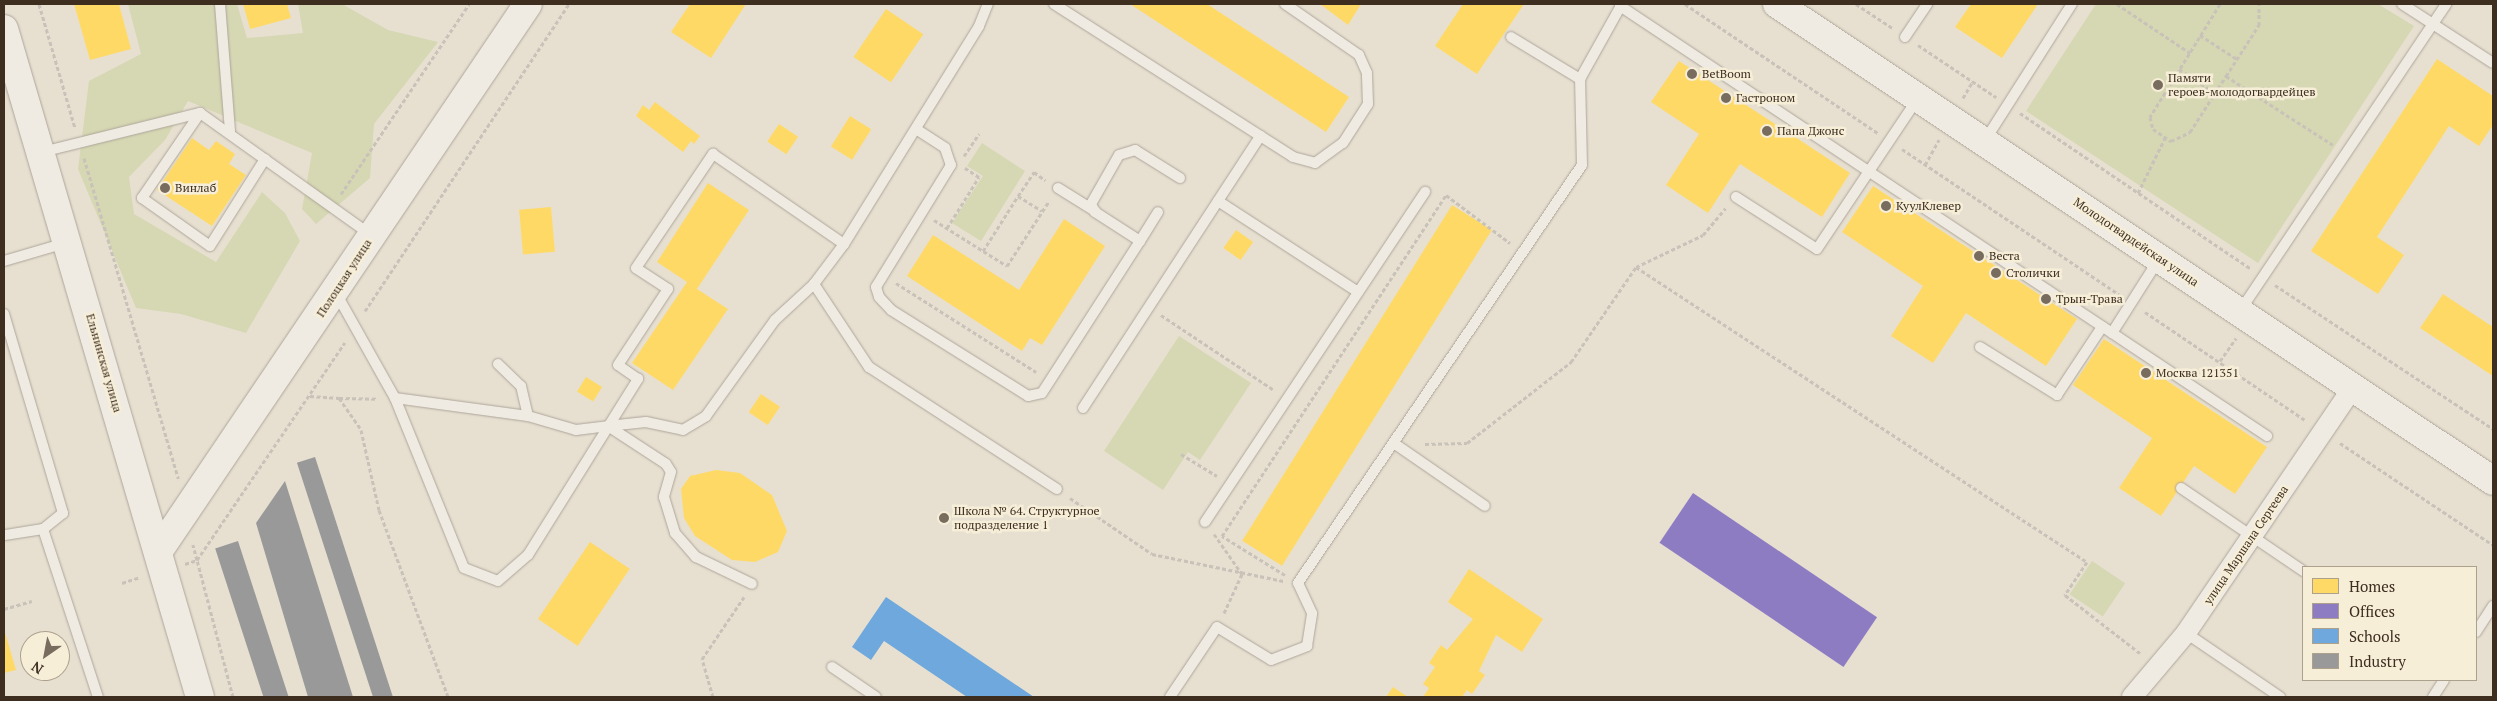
<!DOCTYPE html>
<html>
<head>
<meta charset="utf-8">
<style>
  body { margin:0 }
  #map { position:relative; width:2497px; height:701px; overflow:hidden; background:#e7e0d1; font-family:"PT Serif",serif }
  div>[style] { position:absolute }
  [style*='--x'] { left:calc(var(--x)*1px); top:calc(var(--y)*1px); width:calc(var(--w)*1px); rotate:calc(var(--a)*1deg) }
  .green>* { inset:0; background:#d6d7b3; transform-origin:0 0 }
  .homes>* { inset:0; background:#ffd966; transform-origin:0 0 }
  .offices>* { inset:0; background:#8e7cc3; transform-origin:0 0 }
  .schools>* { inset:0; background:#6fa8dc }
  .industry>* { inset:0; background:#999; transform-origin:0 0 }
  .path>* { height:3px; margin-top:-1.5px; transform-origin:0; background:repeating-linear-gradient(90deg,#c8c2b9 0 4px,transparent 0 6.5px) }
  .roads { filter:drop-shadow(0 0 1px #ada599) drop-shadow(0 0 1px #ada599) }
  .lane>* { height:10px; margin:-5px; padding:0 5px; transform-origin:5px; border-radius:5px; background:#efebe3 }
  .street>* { height:20px; margin:-10px; padding:0 10px; transform-origin:10px; border-radius:10px; background:#efebe3 }
  .secondary>* { height:28px; margin:-14px; padding:0 14px; transform-origin:14px; border-radius:14px; background:#efebe3 }
  .dots>* { width:14px; height:14px; translate:-50% -50%; box-sizing:border-box; border:2px solid #f7eed8; border-radius:50% }
  span { translate:-50% -50%; white-space:nowrap; text-align:center; line-height:1.15; -webkit-text-stroke:5px #f7eed8; paint-order:stroke }
  .poi-label { font-size:12px; color:#3d2e20 }
  .left { translate:0 -50%; text-align:left }
  .street-label { font-size:12px; color:#3d2e20 }
  .frame { position:absolute; inset:0; border:5px solid #3d2e20; pointer-events:none }
  .legend { position:absolute; left:2302px; top:566px; width:175px; height:115px; box-sizing:border-box; background:#f7eed8; border:1px solid #ada18e; margin:0; padding:6px 9px; list-style:none; font-size:15px; color:#3d2e20 }
  .legend li { display:flex; align-items:center; gap:10px; height:25px }
  .legend b { width:25px; border:1px solid #ada18e }
  .north { position:absolute; left:20px; top:631px; width:50px; height:50px; box-sizing:border-box; background:#f7eed8; border:1px solid #ada18e; border-radius:50%; rotate:213deg; font-size:14px; font-weight:700; line-height:20px; text-align:center; color:#3d2e20 }
  .north::after { content:''; display:block; margin:auto; width:18px; height:22px; background:#786c5e; clip-path:polygon(50% 0,100% 100%,50% 72%,0 100%) }
</style>
</head>
<body>
<div id="map">
  <div class="green">
    <i style="clip-path:polygon(128px 4px,237px 4px,247px 38px,303px 33px,298px 4px,342px 4px,388px 30px,438px 42px,374px 124px,370px 178px,316px 224px,302px 209px,312px 153px,188px 101px,165px 140px,129px 177px,134px 214px,216px 262px,262px 192px,285px 213px,300px 241px,246px 333px,181px 314px,136px 308px,78px 169px,89px 81px,141px 54px)"></i>
    <i style="clip-path:polygon(2096px 4px,2378px 4px,2414px 26px,2258px 263px,2026px 111px)"></i>
    <i style="clip-path:polygon(982px 143px,1025px 171px,981px 241px,952px 223px,983px 176px,967px 166px)"></i>
    <i style="clip-path:polygon(1179px 336px,1251px 383px,1200px 460px,1188px 452px,1163px 490px,1104px 451px)"></i>
    <i style="left:2092px;top:561px;width:40px;height:40px;rotate:34deg"></i>
  </div>
  <div class="homes">
    <i style="clip-path:polygon(74px 4px,119px 4px,131px 49px,90px 60px)"></i>
    <i style="clip-path:polygon(243px 4px,287px 4px,291px 18px,250px 29px)"></i>
    <i style="clip-path:polygon(690px 4px,746px 4px,711px 58px,671px 32px)"></i>
    <i style="clip-path:polygon(1130px 4px,1207px 4px,1349px 97px,1326px 132px)"></i>
    <i style="clip-path:polygon(1320px 4px,1361px 4px,1348px 25px)"></i>
    <i style="clip-path:polygon(1463px 4px,1524px 4px,1477px 74px,1435px 46px)"></i>
    <i style="clip-path:polygon(1971px 4px,1984px 5px,2038px 4px,2002px 58px,1955px 27px)"></i>
    <i style="left:886px;top:9px;width:45px;height:58px;rotate:34deg"></i>
    <i style="clip-path:polygon(2437px 59px,2493px 96px,2493px 125px,2479px 146px,2449px 126px,2377px 237px,2404px 255px,2378px 294px,2311px 251px)"></i>
    <i style="clip-path:polygon(1679px 61px,1850px 173px,1822px 217px,1740px 164px,1708px 213px,1666px 185px,1699px 134px,1651px 102px)"></i>
    <i style="clip-path:polygon(655px 102px,700px 136px,694px 144px,691px 141px,683px 152px,636px 116px,643px 105px,649px 110px)"></i>
    <i style="left:850px;top:116px;width:25px;height:36px;rotate:32deg"></i>
    <i style="left:779px;top:124px;width:23px;height:21px;rotate:34deg"></i>
    <i style="clip-path:polygon(192px 138px,209px 150px,216px 141px,235px 154px,229px 164px,246px 175px,212px 226px,157px 190px)"></i>
    <i style="clip-path:polygon(708px 183px,749px 210px,697px 289px,728px 309px,673px 390px,632px 363px,687px 282px,657px 262px)"></i>
    <i style="clip-path:polygon(1873px 186px,2077px 319px,2046px 366px,1966px 313px,1933px 363px,1891px 336px,1923px 286px,1842px 232px)"></i>
    <i style="left:1452px;top:205px;width:47px;height:396px;rotate:32deg"></i>
    <i style="left:551px;top:207px;width:45px;height:32px;rotate:85deg"></i>
    <i style="clip-path:polygon(1064px 219px,1105px 246px,1042px 345px,1030px 338px,1022px 351px,907px 276px,933px 235px,1019px 290px)"></i>
    <i style="left:1236px;top:230px;width:21px;height:22px;rotate:35deg"></i>
    <i style="clip-path:polygon(2443px 294px,2493px 327px,2493px 376px,2420px 328px)"></i>
    <i style="clip-path:polygon(2104px 339px,2267px 447px,2235px 494px,2194px 466px,2161px 516px,2119px 488px,2152px 438px,2073px 385px)"></i>
    <i style="left:586px;top:377px;width:19px;height:17px;rotate:32deg"></i>
    <i style="left:761px;top:394px;width:23px;height:22px;rotate:34deg"></i>
    <i style="clip-path:polygon(716px 470px,740px 473px,772px 495px,787px 531px,778px 552px,755px 562px,732px 560px,695px 536px,684px 518px,681px 489px,690px 476px)"></i>
    <i style="left:590px;top:542px;width:48px;height:93px;rotate:34deg"></i>
    <i style="clip-path:polygon(1469px 569px,1543px 619px,1522px 652px,1496px 635px,1479px 671px,1485px 675px,1472px 694px,1467px 690px,1462px 697px,1423px 697px,1429px 688px,1423px 684px,1435px 667px,1429px 663px,1441px 645px,1447px 650px,1473px 619px,1448px 602px)"></i>
    <i style="clip-path:polygon(4px 629px,16px 670px,4px 673px)"></i>
    <i style="clip-path:polygon(1393px 687px,1408px 697px,1386px 697px)"></i>
  </div>
  <div class="offices">
    <i style="left:1693px;top:493px;width:222px;height:60px;rotate:34deg"></i>
  </div>
  <div class="schools">
    <i style="clip-path:polygon(886px 597px,1034px 697px,967px 697px,884px 641px,871px 660px,852px 647px)"></i>
  </div>
  <div class="industry">
    <i style="left:315px;top:457px;width:252px;height:19px;rotate:72deg"></i>
    <i style="clip-path:polygon(285px 481px,353px 697px,308px 697px,256px 523px)"></i>
    <i style="left:238px;top:541px;width:164px;height:24px;rotate:72deg"></i>
  </div>
  <div class="path">
    <i style="--x:39;--y:4;--w:129;--a:73.8"></i>
    <i style="--x:1685;--y:4;--w:232;--a:33.8"></i>
    <i style="--x:1856;--y:4;--w:45;--a:33.3"></i>
    <i style="--x:2117;--y:4;--w:88;--a:33.9"></i>
    <i style="--x:2220;--y:4;--w:133;--a:121.8"></i>
    <i style="--x:2150;--y:117;--w:12;--a:76"></i>
    <i style="--x:2153;--y:129;--w:22;--a:34"></i>
    <i style="--x:2171;--y:141;--w:21;--a:-25"></i>
    <i style="--x:2190;--y:132;--w:67;--a:-57.3"></i>
    <i style="--x:2226;--y:76;--w:61;--a:-57.1"></i>
    <i style="--x:2259;--y:25;--w:21;--a:-90"></i>
    <i style="--x:2200;--y:35;--w:44;--a:33"></i>
    <i style="--x:1918;--y:45;--w:94;--a:33.7"></i>
    <i style="--x:2179;--y:69;--w:43;--a:33.7"></i>
    <i style="--x:2226;--y:76;--w:127;--a:32.8"></i>
    <i style="--x:1963;--y:98;--w:20;--a:-60"></i>
    <i style="--x:2020;--y:113;--w:279;--a:34"></i>
    <i style="--x:1902;--y:149;--w:261;--a:33.8"></i>
    <i style="--x:964;--y:156;--w:27;--a:-56"></i>
    <i style="--x:84;--y:158;--w:334;--a:73.6"></i>
    <i style="--x:1925;--y:165;--w:29;--a:-61"></i>
    <i style="--x:2138;--y:193;--w:61;--a:-63.9"></i>
    <i style="--x:341;--y:194;--w:229;--a:-56"></i>
    <i style="--x:1018;--y:196;--w:29;--a:-56"></i>
    <i style="--x:1034;--y:172;--w:14;--a:36"></i>
    <i style="--x:934;--y:220;--w:86;--a:32.2"></i>
    <i style="--x:1007;--y:266;--w:77;--a:-57.1"></i>
    <i style="--x:947;--y:228;--w:60;--a:-57.9"></i>
    <i style="--x:979;--y:177;--w:17;--a:-147"></i>
    <i style="--x:983;--y:251;--w:65;--a:-57.5"></i>
    <i style="--x:1018;--y:196;--w:28;--a:32"></i>
    <i style="--x:1636;--y:267;--w:539;--a:33.19"></i>
    <i style="--x:2087;--y:562;--w:40;--a:124"></i>
    <i style="--x:2065;--y:595;--w:96;--a:37.8"></i>
    <i style="--x:896;--y:283;--w:166;--a:32.4"></i>
    <i style="--x:2275;--y:285;--w:261;--a:33.4"></i>
    <i style="--x:365;--y:311;--w:369;--a:-56.4"></i>
    <i style="--x:2145;--y:312;--w:193;--a:34"></i>
    <i style="--x:1161;--y:315;--w:136;--a:33.6"></i>
    <i style="--x:2220;--y:361;--w:28;--a:-55"></i>
    <i style="--x:310;--y:396;--w:29;--a:4"></i>
    <i style="--x:339;--y:398;--w:39;--a:55"></i>
    <i style="--x:361;--y:430;--w:82;--a:77.3"></i>
    <i style="--x:379;--y:510;--w:199;--a:69.7"></i>
    <i style="--x:339;--y:398;--w:39;--a:1"></i>
    <i style="--x:2340;--y:443;--w:184;--a:33.7"></i>
    <i style="--x:1425;--y:444;--w:42;--a:-1.4"></i>
    <i style="--x:1467;--y:443;--w:132;--a:-37.9"></i>
    <i style="--x:1571;--y:362;--w:115;--a:-55.6"></i>
    <i style="--x:1636;--y:267;--w:74;--a:-25.5"></i>
    <i style="--x:1703;--y:235;--w:35;--a:-50"></i>
    <i style="--x:1181;--y:454;--w:42;--a:31.4"></i>
    <i style="--x:1070;--y:498;--w:99;--a:34.3"></i>
    <i style="--x:1152;--y:554;--w:134;--a:11.6"></i>
    <i style="--x:1214;--y:534;--w:49;--a:55"></i>
    <i style="--x:1242;--y:574;--w:43;--a:114.8"></i>
    <i style="--x:185;--y:564;--w:13;--a:-18"></i>
    <i style="--x:197;--y:560;--w:16;--a:-105"></i>
    <i style="--x:1285;--y:575;--w:74;--a:-148.2"></i>
    <i style="--x:1222;--y:536;--w:408;--a:-56.7"></i>
    <i style="--x:1446;--y:195;--w:80;--a:36.9"></i>
    <i style="--x:122;--y:583;--w:19;--a:-18"></i>
    <i style="--x:4;--y:609;--w:29;--a:-16"></i>
    <i style="--x:233;--y:697;--w:142;--a:-104.7"></i>
    <i style="--x:197;--y:560;--w:263;--a:-55.8"></i>
    <i style="--x:713;--y:697;--w:40;--a:-106"></i>
    <i style="--x:702;--y:659;--w:75;--a:-55.9"></i>
  </div>
  <div class="roads">
    <div class="lane">
      <i style="--x:220;--y:4;--w:128;--a:85.5"></i>
      <i style="--x:1054;--y:4;--w:284;--a:32.6"></i>
      <i style="--x:1293;--y:157;--w:23;--a:15"></i>
      <i style="--x:1315;--y:163;--w:34;--a:-36"></i>
      <i style="--x:1343;--y:143;--w:46;--a:-57.3"></i>
      <i style="--x:1368;--y:104;--w:31;--a:-92"></i>
      <i style="--x:1367;--y:73;--w:20;--a:-114"></i>
      <i style="--x:1359;--y:55;--w:90;--a:-145.4"></i>
      <i style="--x:2402;--y:4;--w:108;--a:33"></i>
      <i style="--x:1620;--y:6;--w:777;--a:33.61"></i>
      <i style="--x:1511;--y:37;--w:81;--a:31.3"></i>
      <i style="--x:1905;--y:37;--w:40;--a:-56"></i>
      <i style="--x:200;--y:113;--w:103;--a:124.3"></i>
      <i style="--x:142;--y:198;--w:83;--a:35.2"></i>
      <i style="--x:210;--y:246;--w:103;--a:-57.7"></i>
      <i style="--x:916;--y:129;--w:35;--a:33"></i>
      <i style="--x:945;--y:148;--w:18;--a:71"></i>
      <i style="--x:951;--y:165;--w:143;--a:121.6"></i>
      <i style="--x:876;--y:287;--w:10;--a:73"></i>
      <i style="--x:879;--y:297;--w:18;--a:47"></i>
      <i style="--x:891;--y:310;--w:162;--a:32.1"></i>
      <i style="--x:1028;--y:396;--w:14;--a:-12"></i>
      <i style="--x:1042;--y:393;--w:181;--a:-57.2"></i>
      <i style="--x:1140;--y:241;--w:54;--a:-147.2"></i>
      <i style="--x:1095;--y:212;--w:9;--a:-117"></i>
      <i style="--x:1091;--y:204;--w:56;--a:-60.3"></i>
      <i style="--x:1119;--y:155;--w:17;--a:-17"></i>
      <i style="--x:1135;--y:150;--w:53;--a:31.9"></i>
      <i style="--x:1984;--y:142;--w:164;--a:-57.5"></i>
      <i style="--x:42;--y:152;--w:163;--a:-13.9"></i>
      <i style="--x:200;--y:113;--w:210;--a:35.5"></i>
      <i style="--x:1058;--y:188;--w:44;--a:31.9"></i>
      <i style="--x:1736;--y:197;--w:96;--a:32.7"></i>
      <i style="--x:1817;--y:249;--w:182;--a:-56.2"></i>
      <i style="--x:1218;--y:201;--w:167;--a:33"></i>
      <i style="--x:1140;--y:241;--w:34;--a:-58"></i>
      <i style="--x:4;--y:261;--w:64;--a:-16.4"></i>
      <i style="--x:814;--y:284;--w:100;--a:56.5"></i>
      <i style="--x:869;--y:367;--w:224;--a:33"></i>
      <i style="--x:336;--y:293;--w:120;--a:60.7"></i>
      <i style="--x:395;--y:398;--w:183;--a:67.9"></i>
      <i style="--x:464;--y:568;--w:36;--a:21"></i>
      <i style="--x:498;--y:581;--w:40;--a:-41"></i>
      <i style="--x:528;--y:555;--w:208;--a:-58"></i>
      <i style="--x:638;--y:379;--w:24;--a:-145"></i>
      <i style="--x:618;--y:365;--w:91;--a:-56.7"></i>
      <i style="--x:668;--y:289;--w:38;--a:-147"></i>
      <i style="--x:636;--y:268;--w:138;--a:-56"></i>
      <i style="--x:713;--y:154;--w:159;--a:34.5"></i>
      <i style="--x:2240;--y:311;--w:370;--a:-56.1"></i>
      <i style="--x:4;--y:314;--w:208;--a:73.5"></i>
      <i style="--x:63;--y:513;--w:26;--a:141"></i>
      <i style="--x:43;--y:529;--w:39;--a:171"></i>
      <i style="--x:2112;--y:333;--w:88;--a:-57.6"></i>
      <i style="--x:1980;--y:347;--w:91;--a:31.9"></i>
      <i style="--x:2057;--y:395;--w:82;--a:-56.5"></i>
      <i style="--x:498;--y:364;--w:32;--a:44"></i>
      <i style="--x:521;--y:386;--w:31;--a:77"></i>
      <i style="--x:395;--y:398;--w:134;--a:7.7"></i>
      <i style="--x:528;--y:416;--w:50;--a:16.3"></i>
      <i style="--x:576;--y:430;--w:32;--a:-7"></i>
      <i style="--x:608;--y:426;--w:69;--a:33.2"></i>
      <i style="--x:666;--y:464;--w:9;--a:58"></i>
      <i style="--x:671;--y:472;--w:26;--a:106"></i>
      <i style="--x:664;--y:497;--w:38;--a:73"></i>
      <i style="--x:675;--y:533;--w:32;--a:49"></i>
      <i style="--x:696;--y:557;--w:62;--a:25.7"></i>
      <i style="--x:1083;--y:408;--w:325;--a:-56.9"></i>
      <i style="--x:608;--y:426;--w:38;--a:-6"></i>
      <i style="--x:646;--y:422;--w:38;--a:12"></i>
      <i style="--x:683;--y:430;--w:27;--a:-31"></i>
      <i style="--x:706;--y:416;--w:118;--a:-54.3"></i>
      <i style="--x:775;--y:320;--w:53;--a:-42.7"></i>
      <i style="--x:814;--y:284;--w:50;--a:-53.1"></i>
      <i style="--x:844;--y:244;--w:256;--a:-58.2"></i>
      <i style="--x:979;--y:26;--w:24;--a:-68"></i>
      <i style="--x:1395;--y:444;--w:109;--a:34.6"></i>
      <i style="--x:2181;--y:488;--w:148;--a:34.2"></i>
      <i style="--x:1205;--y:522;--w:397;--a:-56.3"></i>
      <i style="--x:43;--y:529;--w:177;--a:71.9"></i>
      <i style="--x:2476;--y:632;--w:31;--a:-57"></i>
      <i style="--x:2186;--y:633;--w:114;--a:34.2"></i>
      <i style="--x:832;--y:667;--w:53;--a:34.3"></i>
      <i style="--x:1170;--y:697;--w:84;--a:-56.1"></i>
      <i style="--x:1217;--y:627;--w:63;--a:31.4"></i>
      <i style="--x:1271;--y:660;--w:39;--a:-21"></i>
      <i style="--x:1307;--y:646;--w:33;--a:-81"></i>
      <i style="--x:1312;--y:613;--w:33;--a:-115"></i>
      <i style="--x:1298;--y:583;--w:505;--a:-55.81"></i>
      <i style="--x:1582;--y:165;--w:86;--a:-91.3"></i>
      <i style="--x:1580;--y:79;--w:86;--a:-60.8"></i>
      <i style="--x:2433;--y:697;--w:20;--a:-57"></i>
    </div>
    <div class="street">
      <i style="--x:2132;--y:697;--w:84;--a:-49.8"></i>
      <i style="--x:2186;--y:633;--w:297;--a:-55.8"></i>
    </div>
    <div class="secondary">
      <i style="--x:1777;--y:4;--w:860;--a:33.67"></i>
      <i style="--x:4;--y:29;--w:696;--a:73.65"></i>
      <i style="--x:158;--y:552;--w:661;--a:-55.97"></i>
    </div>
  </div>
  <div class="dots">
    <i style="left:1692px;top:74px;background:#786c5e"></i>
    <i style="left:2158px;top:85px;background:#786c5e"></i>
    <i style="left:1726px;top:98px;background:#786c5e"></i>
    <i style="left:1767px;top:131px;background:#786c5e"></i>
    <i style="left:165px;top:188px;background:#786c5e"></i>
    <i style="left:1886px;top:206px;background:#786c5e"></i>
    <i style="left:1979px;top:256px;background:#786c5e"></i>
    <i style="left:1996px;top:273px;background:#786c5e"></i>
    <i style="left:2046px;top:299px;background:#786c5e"></i>
    <i style="left:2146px;top:373px;background:#786c5e"></i>
    <i style="left:944px;top:518px;background:#786c5e"></i>
  </div>
  <div class="poi-label">
    <span class="left" style="left:1702px;top:74px">BetBoom</span>
    <span class="left" style="left:2168px;top:85px">Памяти<br>героев-молодогвардейцев</span>
    <span class="left" style="left:1736px;top:98px">Гастроном</span>
    <span class="left" style="left:1777px;top:131px">Папа Джонс</span>
    <span class="left" style="left:175px;top:188px">Винлаб</span>
    <span class="left" style="left:1896px;top:206px">КуулКлевер</span>
    <span class="left" style="left:1989px;top:256px">Веста</span>
    <span class="left" style="left:2006px;top:273px">Столички</span>
    <span class="left" style="left:2056px;top:299px">Трын-Трава</span>
    <span class="left" style="left:2156px;top:373px">Москва 121351</span>
    <span class="left" style="left:954px;top:518px">Школа № 64. Структурное<br>подразделение 1</span>
  </div>
  <div class="street-label">
    <span style="left:2136px;top:242px;rotate:34deg">Молодогвардейская улица</span>
    <span style="left:344px;top:278px;rotate:-57deg">Полоцкая улица</span>
    <span style="left:104px;top:363px;rotate:74deg">Ельнинская улица</span>
    <span style="left:2246px;top:545px;rotate:-56deg">улица Маршала Сергеева</span>
  </div>
  <div class="frame"></div>
  <ul class="legend">
  <li><b style="height:14px;background:#ffd966"></b>Homes</li>
  <li><b style="height:14px;background:#8e7cc3"></b>Offices</li>
  <li><b style="height:14px;background:#6fa8dc"></b>Schools</li>
  <li><b style="height:14px;background:#999"></b>Industry</li>
  </ul>
  <div class="north">N</div>
</div>
</body>
</html>
